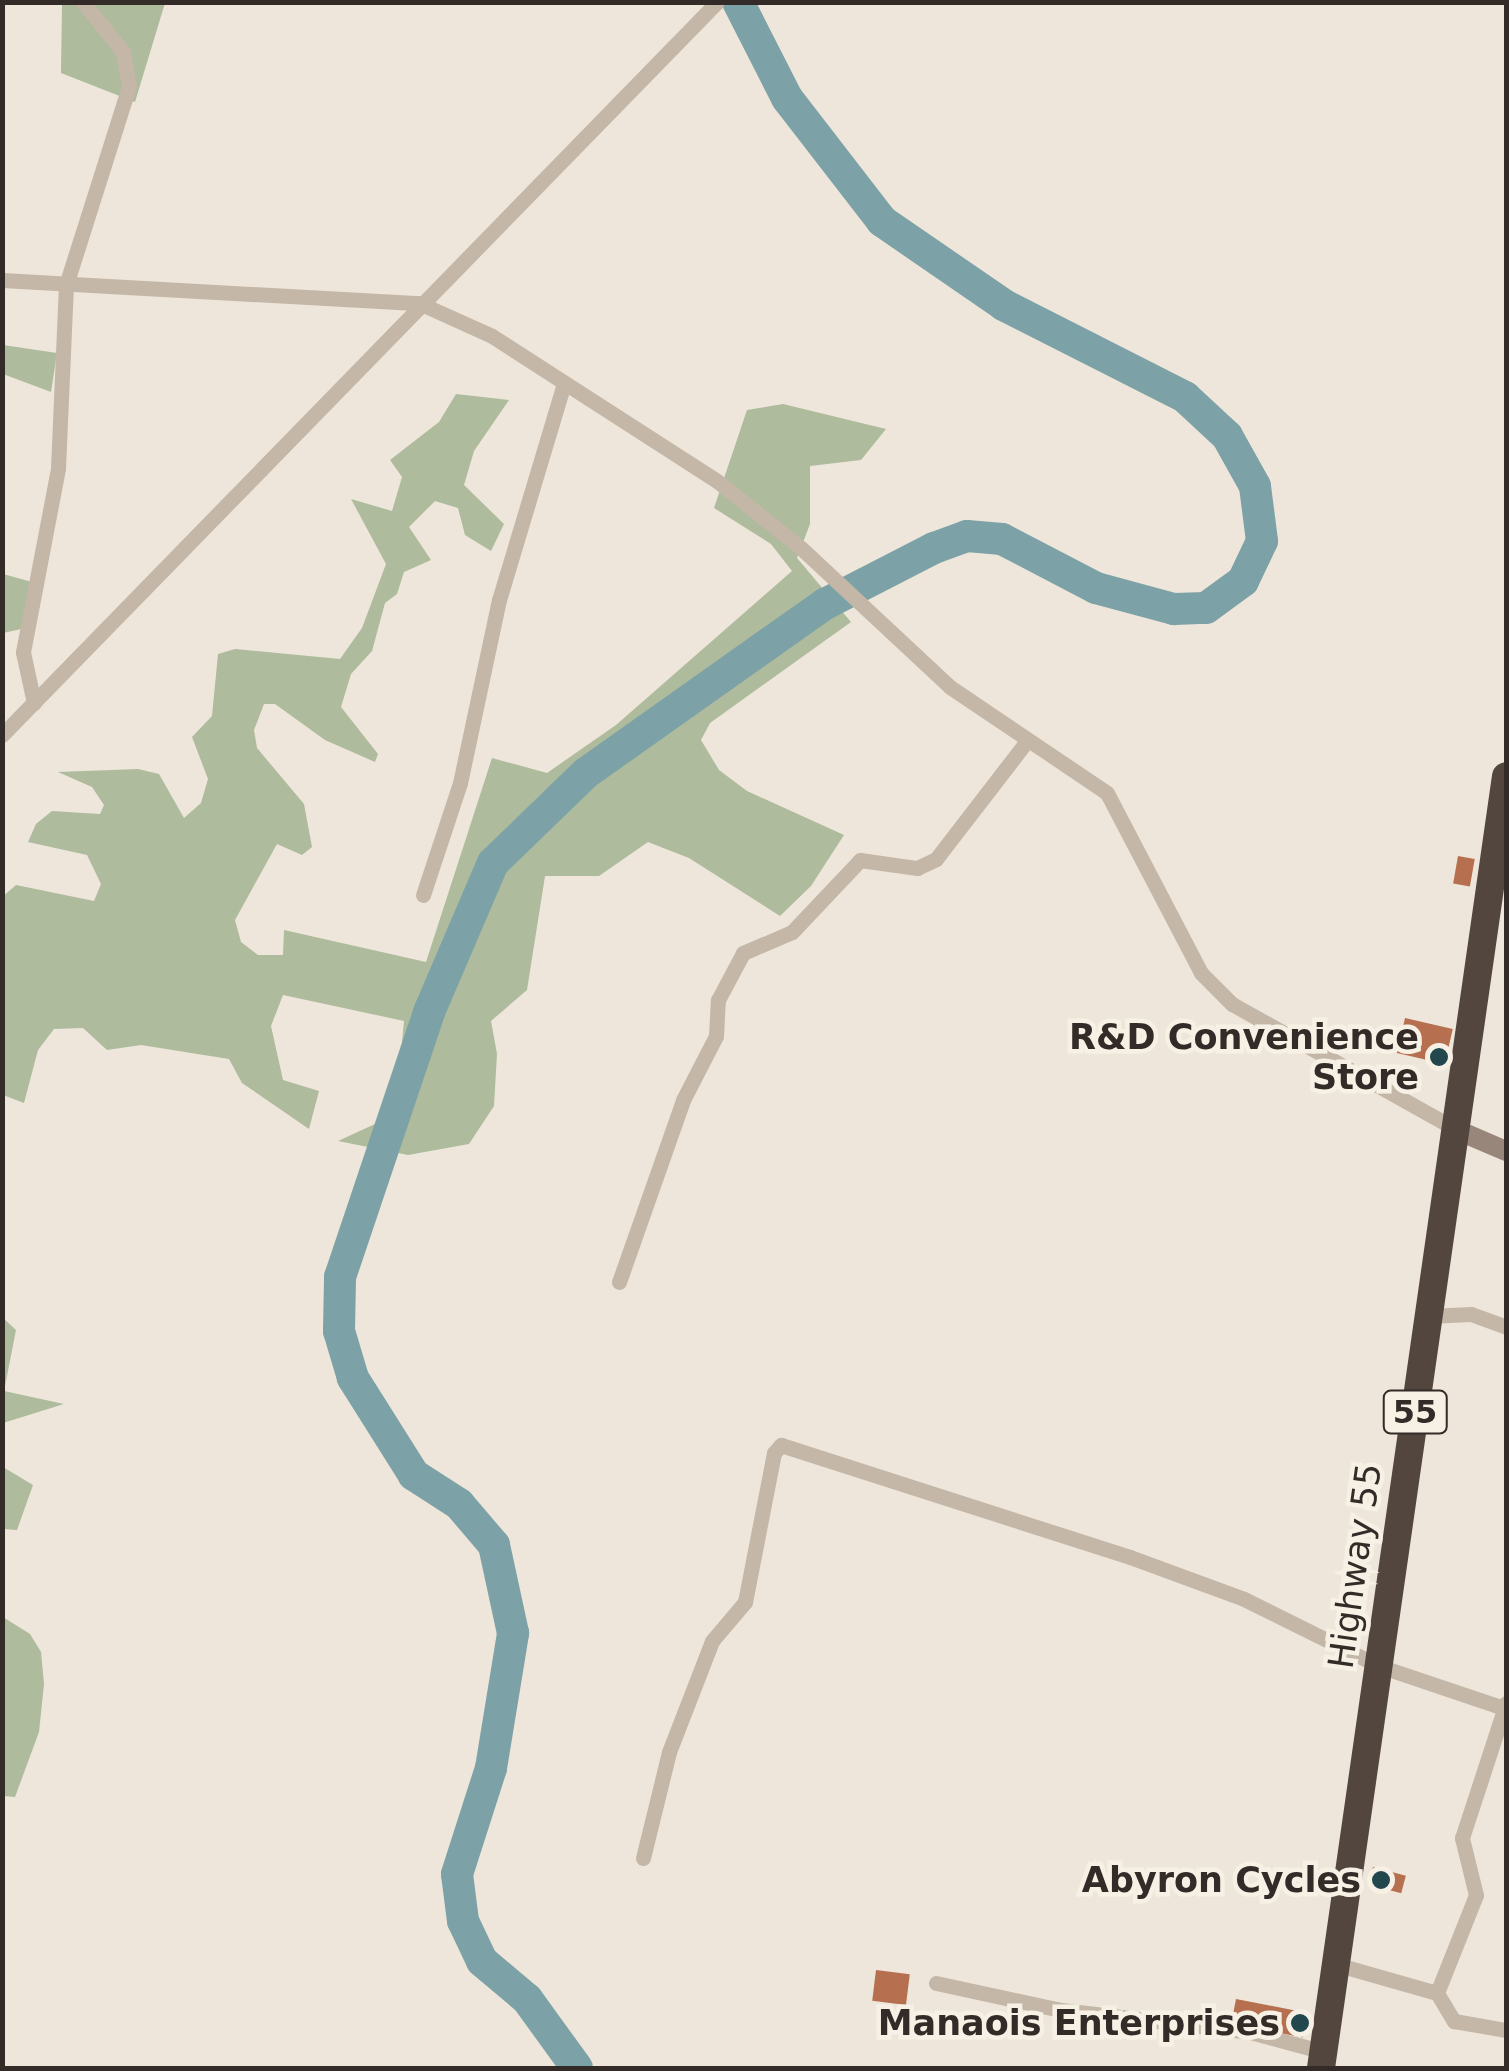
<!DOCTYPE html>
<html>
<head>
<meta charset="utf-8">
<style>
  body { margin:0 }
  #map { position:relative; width:1509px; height:2071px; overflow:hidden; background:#eee6da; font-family:"DejaVu Sans",sans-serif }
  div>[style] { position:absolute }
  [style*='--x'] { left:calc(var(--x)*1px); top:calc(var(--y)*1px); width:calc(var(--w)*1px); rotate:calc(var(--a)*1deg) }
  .green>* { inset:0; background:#aebb9c }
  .river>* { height:32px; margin:-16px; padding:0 16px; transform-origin:16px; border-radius:16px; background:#7ca2a7 }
  .building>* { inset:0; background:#b6704f; transform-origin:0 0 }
  .street>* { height:15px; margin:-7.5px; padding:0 7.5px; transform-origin:7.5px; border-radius:7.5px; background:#c4b7a8 }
  .secondary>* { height:20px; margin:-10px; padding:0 10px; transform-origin:10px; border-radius:10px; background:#978679 }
  .highway>* { height:28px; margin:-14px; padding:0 14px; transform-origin:14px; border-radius:14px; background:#52463f }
  .dots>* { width:28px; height:28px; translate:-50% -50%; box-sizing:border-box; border:5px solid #f6f0e5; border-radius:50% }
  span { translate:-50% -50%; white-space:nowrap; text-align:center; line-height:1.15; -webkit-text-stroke:9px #f6f0e5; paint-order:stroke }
  .shield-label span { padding:2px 8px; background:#f6f0e5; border:2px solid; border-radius:8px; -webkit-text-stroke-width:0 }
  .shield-label { font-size:32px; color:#322b27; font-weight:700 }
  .poi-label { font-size:35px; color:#322b27; font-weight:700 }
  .right { translate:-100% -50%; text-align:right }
  .street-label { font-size:35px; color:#322b27 }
  .frame { position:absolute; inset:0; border:5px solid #322b27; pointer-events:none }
</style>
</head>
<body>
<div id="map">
  <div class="green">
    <i style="clip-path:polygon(62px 3px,165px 3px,135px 102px,61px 73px)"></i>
    <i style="clip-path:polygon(3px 345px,57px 353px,51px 392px,3px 374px)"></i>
    <i style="clip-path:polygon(456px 394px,509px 400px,474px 451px,464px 485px,504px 524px,491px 551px,465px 535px,458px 508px,435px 501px,409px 527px,431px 560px,404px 572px,397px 594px,385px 603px,372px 651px,351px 674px,341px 707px,378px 754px,375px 762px,325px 740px,275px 704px,264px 704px,254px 730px,257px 748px,304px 804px,312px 847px,302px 855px,277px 844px,235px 920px,241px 942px,258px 955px,283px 955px,284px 930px,426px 962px,492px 758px,547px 773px,616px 725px,792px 571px,771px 544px,714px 508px,747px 410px,783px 404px,886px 429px,861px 460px,810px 466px,810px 524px,797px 558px,851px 622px,710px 723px,701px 740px,719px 770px,747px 791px,844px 835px,811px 886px,780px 916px,689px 858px,648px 842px,599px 876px,545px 876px,527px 990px,491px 1021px,497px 1054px,494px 1106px,469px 1144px,408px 1155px,338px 1141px,375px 1124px,400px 1064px,404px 1021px,283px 995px,271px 1026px,283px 1080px,319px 1091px,309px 1129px,242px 1083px,229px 1059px,141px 1045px,107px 1050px,83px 1028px,54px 1029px,38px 1050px,24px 1103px,3px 1095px,2px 897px,16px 885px,94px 901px,101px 884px,87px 855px,28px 842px,36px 824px,52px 811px,100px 814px,104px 805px,92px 787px,58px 772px,138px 769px,159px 774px,184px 818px,201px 803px,208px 779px,192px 737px,212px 716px,218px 654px,235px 649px,340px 659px,362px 628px,386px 564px,351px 499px,392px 511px,402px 477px,390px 460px,439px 422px)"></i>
    <i style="clip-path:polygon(3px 574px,43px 585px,35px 626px,3px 633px)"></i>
    <i style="clip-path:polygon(2px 1317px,16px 1330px,4px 1391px,64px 1404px,3px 1423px)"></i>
    <i style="clip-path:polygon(3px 1467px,33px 1485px,17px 1530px,3px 1529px)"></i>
    <i style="clip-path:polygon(3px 1617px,30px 1634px,41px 1652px,44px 1684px,39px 1732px,15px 1797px,3px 1796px)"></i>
  </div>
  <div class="river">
    <i style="--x:577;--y:2068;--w:85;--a:-125.9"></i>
    <i style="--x:527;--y:1999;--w:59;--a:-139.8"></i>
    <i style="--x:482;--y:1961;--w:44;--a:-115.4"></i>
    <i style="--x:463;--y:1921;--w:47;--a:-97.3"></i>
    <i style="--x:457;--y:1874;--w:111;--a:-72.2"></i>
    <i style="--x:491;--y:1768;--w:137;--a:-80.7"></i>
    <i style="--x:513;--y:1633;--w:90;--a:-102.2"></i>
    <i style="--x:494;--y:1545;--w:54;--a:-130.5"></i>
    <i style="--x:459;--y:1504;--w:54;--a:-147.2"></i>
    <i style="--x:414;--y:1475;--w:115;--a:-122.2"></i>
    <i style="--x:353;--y:1378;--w:49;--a:-106.6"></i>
    <i style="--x:339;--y:1331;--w:54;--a:-88.9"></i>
    <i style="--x:340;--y:1277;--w:280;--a:-71.4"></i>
    <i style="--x:429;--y:1012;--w:162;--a:-66.8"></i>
    <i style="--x:493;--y:863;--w:129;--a:-44.1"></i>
    <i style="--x:586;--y:773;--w:293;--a:-35.3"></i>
    <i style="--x:825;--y:604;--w:123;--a:-27.2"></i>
    <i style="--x:934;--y:548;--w:35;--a:-20"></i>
    <i style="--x:967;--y:536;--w:35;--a:5"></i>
    <i style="--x:1002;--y:539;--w:106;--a:27.5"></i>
    <i style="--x:1096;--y:588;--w:81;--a:15.1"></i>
    <i style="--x:1174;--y:609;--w:32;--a:-2"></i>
    <i style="--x:1206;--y:608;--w:46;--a:-36.1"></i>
    <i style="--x:1243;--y:581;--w:44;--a:-64.6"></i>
    <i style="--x:1262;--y:541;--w:55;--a:-97.3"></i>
    <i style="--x:1255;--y:486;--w:57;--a:-119.2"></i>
    <i style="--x:1227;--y:436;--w:57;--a:-137.1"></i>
    <i style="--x:1185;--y:397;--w:203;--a:-153.1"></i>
    <i style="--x:1004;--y:305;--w:148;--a:-145.5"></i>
    <i style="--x:882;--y:221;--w:155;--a:-127.7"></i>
    <i style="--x:787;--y:98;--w:108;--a:-117"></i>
  </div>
  <div class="building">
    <i style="left:1458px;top:856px;width:17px;height:28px;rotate:10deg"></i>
    <i style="left:1405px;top:1018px;width:49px;height:36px;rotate:13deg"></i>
    <i style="left:1373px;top:1867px;width:34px;height:18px;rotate:15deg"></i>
    <i style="left:876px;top:1970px;width:34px;height:31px;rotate:7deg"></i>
    <i style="left:1236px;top:1999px;width:73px;height:25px;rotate:11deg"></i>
  </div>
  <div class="street">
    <i style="--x:2;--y:280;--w:418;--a:3.2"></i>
    <i style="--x:419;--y:303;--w:80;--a:24.3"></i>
    <i style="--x:492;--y:336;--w:268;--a:32.8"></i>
    <i style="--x:717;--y:481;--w:107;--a:38.6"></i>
    <i style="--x:801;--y:548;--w:204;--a:43"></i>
    <i style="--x:950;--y:687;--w:189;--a:34"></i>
    <i style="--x:1107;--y:793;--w:203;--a:62.4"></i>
    <i style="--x:1201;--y:973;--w:44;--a:45"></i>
    <i style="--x:1232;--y:1004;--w:258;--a:29.2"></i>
    <i style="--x:34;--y:703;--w:52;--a:-102.2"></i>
    <i style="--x:23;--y:652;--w:187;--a:-79.2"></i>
    <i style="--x:58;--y:468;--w:183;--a:-87.5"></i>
    <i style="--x:66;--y:285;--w:209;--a:-72.4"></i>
    <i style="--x:129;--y:86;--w:35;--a:-100"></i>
    <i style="--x:123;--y:52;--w:64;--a:-128.7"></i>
    <i style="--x:2;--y:735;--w:1024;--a:-45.71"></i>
    <i style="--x:423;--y:895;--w:118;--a:-71.7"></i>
    <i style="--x:460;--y:783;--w:187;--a:-78"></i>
    <i style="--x:499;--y:600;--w:222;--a:-73.3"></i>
    <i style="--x:619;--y:1282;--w:193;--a:-70.6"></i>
    <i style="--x:683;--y:1100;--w:72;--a:-62.7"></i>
    <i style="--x:716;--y:1036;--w:36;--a:-87"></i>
    <i style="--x:718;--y:1000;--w:53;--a:-62"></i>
    <i style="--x:743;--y:953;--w:53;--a:-23.2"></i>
    <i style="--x:792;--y:932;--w:99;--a:-46.6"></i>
    <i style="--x:860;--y:860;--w:58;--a:8"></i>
    <i style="--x:917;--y:868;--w:21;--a:-25"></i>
    <i style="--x:936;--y:859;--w:148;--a:-52.4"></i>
    <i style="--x:1428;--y:1316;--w:43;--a:-2.7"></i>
    <i style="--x:1471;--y:1314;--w:37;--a:20"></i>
    <i style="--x:643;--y:1858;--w:109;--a:-76.2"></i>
    <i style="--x:669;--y:1752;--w:119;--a:-68.8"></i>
    <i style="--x:712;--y:1641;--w:51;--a:-49.8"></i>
    <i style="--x:745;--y:1602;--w:152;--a:-79"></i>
    <i style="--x:774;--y:1453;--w:11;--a:-49"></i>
    <i style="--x:781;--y:1445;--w:367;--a:17.8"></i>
    <i style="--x:1130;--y:1557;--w:121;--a:20.2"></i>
    <i style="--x:1244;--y:1599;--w:151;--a:26.4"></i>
    <i style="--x:1379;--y:1666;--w:132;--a:18.6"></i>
    <i style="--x:1335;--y:1964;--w:106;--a:15.9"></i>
    <i style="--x:1437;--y:1993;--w:33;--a:59"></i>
    <i style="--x:1454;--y:2021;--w:53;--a:9.8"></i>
    <i style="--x:936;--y:1983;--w:128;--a:12.2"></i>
    <i style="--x:1061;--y:2010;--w:190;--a:6.6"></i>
    <i style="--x:1250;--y:2032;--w:77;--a:15.1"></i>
    <i style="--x:1437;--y:1993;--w:105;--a:-68.3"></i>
    <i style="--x:1476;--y:1895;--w:59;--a:-103.8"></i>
    <i style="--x:1462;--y:1838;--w:142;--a:-71.9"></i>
  </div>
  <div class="secondary">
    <i style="--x:1457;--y:1130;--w:53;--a:23.2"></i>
  </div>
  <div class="highway">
    <i style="--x:1321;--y:2068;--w:1305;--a:-81.85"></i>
  </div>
  <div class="dots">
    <i style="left:1439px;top:1057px;background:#22484e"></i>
    <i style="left:1381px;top:1880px;background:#22484e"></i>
    <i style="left:1300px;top:2023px;background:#22484e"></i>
  </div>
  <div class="shield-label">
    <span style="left:1415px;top:1412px">55</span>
  </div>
  <div class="poi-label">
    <span class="right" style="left:1419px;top:1057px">R&amp;D Convenience<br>Store</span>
    <span class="right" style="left:1361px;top:1880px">Abyron Cycles</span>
    <span class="right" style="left:1280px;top:2023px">Manaois Enterprises</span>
  </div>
  <div class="street-label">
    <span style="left:1355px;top:1566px;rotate:-82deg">Highway 55</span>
  </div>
  <div class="frame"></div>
</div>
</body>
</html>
